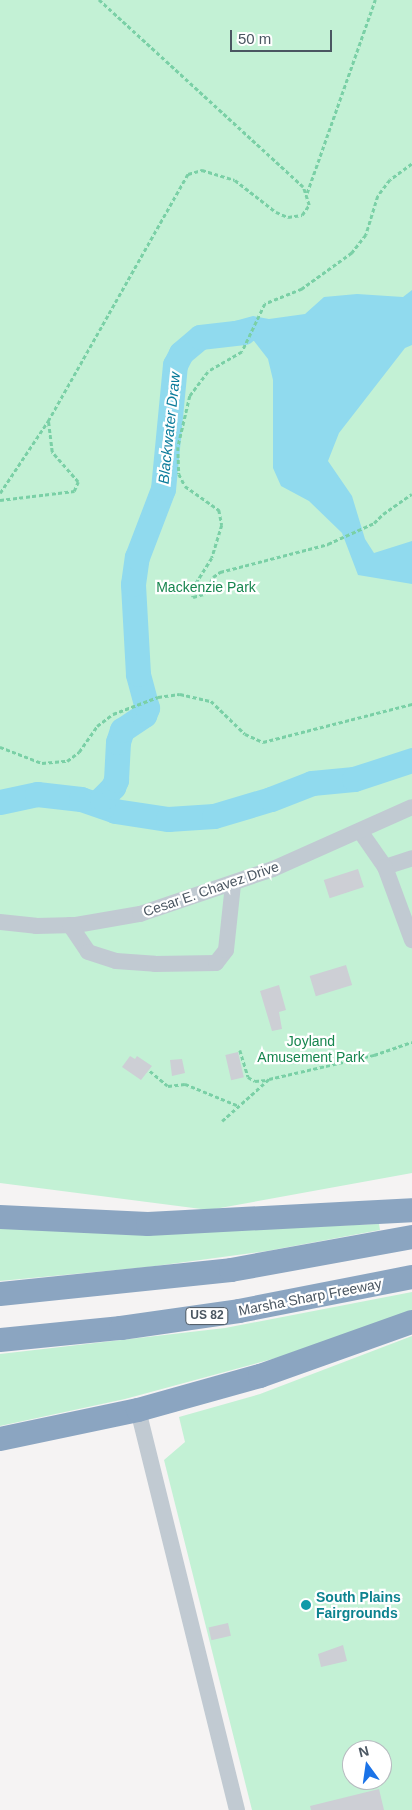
<!DOCTYPE html>
<html>
<head>
<meta charset="utf-8">
<style>
  body { margin:0 }
  #map { position:relative; width:412px; height:1810px; overflow:hidden; background:#f5f3f3; font-family:Arial,sans-serif }
  div>[style] { position:absolute }
  [style*='--x'] { left:calc(var(--x)*1px); top:calc(var(--y)*1px); width:calc(var(--w)*1px); rotate:calc(var(--a)*1deg) }
  .green>* { inset:0; background:#c3f1d5 }
  .water>* { inset:0; background:#90daee }
  .river>* { height:25px; margin:-12.5px; padding:0 12.5px; transform-origin:12.5px; border-radius:12.5px; background:#90daee }
  .building>* { inset:0; background:#cdcfd5; transform-origin:0 0 }
  .path>* { height:2.5px; margin-top:-1.25px; transform-origin:0; background:repeating-linear-gradient(90deg,#7ad0a6 0 4px,transparent 0 6.5px) }
  .minor>* { height:16px; margin:-8px; padding:0 8px; transform-origin:8px; border-radius:8px; background:#c1cad2 }
  .highway>* { height:24px; margin:-12px; padding:0 12px; transform-origin:12px; border-radius:12px; background:#8ba5c1 }
  .dots>* { width:14px; height:14px; translate:-50% -50%; box-sizing:border-box; border:2px solid #fff; border-radius:50% }
  span { translate:-50% -50%; white-space:nowrap; text-align:center; line-height:1.15; -webkit-text-stroke:4.5px #fff; paint-order:stroke }
  .shield-label span { padding:1px 4px; background:#fff; border:1px solid; border-radius:4px; -webkit-text-stroke-width:0 }
  .shield-label { font-size:12px; color:#4a5661; font-weight:700 }
  .park-label { font-size:14px; color:#17864f }
  .street-label { font-size:14px; color:#4a5661 }
  .culture-label { font-size:14px; color:#0d838f; font-weight:700 }
  .left { translate:0 -50%; text-align:left }
  .water-label { font-size:15px; color:#0c7c9b; font-style:italic }
  .north { position:absolute; left:342px; top:1740px; width:50px; height:50px; box-sizing:border-box; background:#fff; border:1px solid #b7bbc0; border-radius:50%; rotate:346deg; font-size:14px; font-weight:700; line-height:20px; text-align:center; color:#4a5661 }
  .north::after { content:''; display:block; margin:auto; width:18px; height:22px; background:#1a73e8; clip-path:polygon(50% 0,100% 100%,50% 72%,0 100%) }
  .scale { position:absolute; left:230px; top:30px; width:102px; height:22px; box-sizing:border-box; border:2px solid #4a5661; border-top:0; padding-left:6px; font-size:15px; line-height:18px; white-space:nowrap; color:#4a5661; -webkit-text-stroke:4px #fff; paint-order:stroke }
</style>
</head>
<body>
<div id="map">
  <div class="green">
    <i style="clip-path:polygon(0 0,412px 0,412px 1173px,209px 1210px,0 1183px)"></i>
    <i style="clip-path:polygon(0 1224px,176px 1232px,379px 1224px,380px 1230px,267px 1251px,148px 1267px,0 1281px)"></i>
    <i style="clip-path:polygon(412px 1292px,412px 1310px,287px 1355px,125px 1399px,0 1426px,0 1354px,225px 1328px)"></i>
    <i style="clip-path:polygon(evenodd,412px 1336px,412px 1810px,252px 1810px,164px 1460px,185px 1442px,179px 1417px,260px 1394px,412px 1336px,352px 1750px,382px 1750px,382px 1780px,352px 1780px,352px 1750px)"></i>
  </div>
  <div class="water">
    <i style="clip-path:polygon(412px 290px,412px 345px,405px 348px,339px 433px,328px 461px,352px 496px,365px 539px,374px 553px,412px 541px,412px 584px,358px 575px,342px 533px,309px 501px,281px 486px,273px 468px,273px 380px,268px 359px,254px 341px,209px 334px,213px 327px,253px 316px,269px 319px,305px 314px,324px 297px,357px 294px,403px 297px)"></i>
  </div>
  <div class="river">
    <i style="--x:0;--y:802;--w:38;--a:-12"></i>
    <i style="--x:37;--y:794;--w:44;--a:6.5"></i>
    <i style="--x:81;--y:799;--w:36;--a:19"></i>
    <i style="--x:115;--y:811;--w:54;--a:8.6"></i>
    <i style="--x:168;--y:819;--w:46;--a:-3.7"></i>
    <i style="--x:214;--y:816;--w:59;--a:-16.6"></i>
    <i style="--x:271;--y:799;--w:44;--a:-21.3"></i>
    <i style="--x:312;--y:783;--w:42;--a:-5.4"></i>
    <i style="--x:354;--y:779;--w:61;--a:-18.1"></i>
    <i style="--x:103;--y:806;--w:8;--a:-97"></i>
    <i style="--x:102;--y:798;--w:16;--a:-45"></i>
    <i style="--x:113;--y:787;--w:8;--a:-67"></i>
    <i style="--x:116;--y:780;--w:38;--a:-87"></i>
    <i style="--x:118;--y:742;--w:13;--a:-72"></i>
    <i style="--x:122;--y:730;--w:27;--a:-34"></i>
    <i style="--x:144;--y:715;--w:8;--a:-67"></i>
    <i style="--x:147;--y:708;--w:35;--a:-105"></i>
    <i style="--x:138;--y:674;--w:90;--a:-93.2"></i>
    <i style="--x:133;--y:584;--w:27;--a:-82"></i>
    <i style="--x:137;--y:557;--w:73;--a:-69.1"></i>
    <i style="--x:163;--y:489;--w:125;--a:-84.5"></i>
    <i style="--x:175;--y:365;--w:13;--a:-63"></i>
    <i style="--x:181;--y:353;--w:25;--a:-40"></i>
    <i style="--x:200;--y:337;--w:44;--a:-6.5"></i>
  </div>
  <div class="building">
    <i style="left:358px;top:869px;width:19px;height:36px;rotate:72deg"></i>
    <i style="left:346px;top:965px;width:21px;height:38px;rotate:73deg"></i>
    <i style="clip-path:polygon(279px 985px,286px 1010px,279px 1012px,282px 1029px,272px 1031px,260px 991px)"></i>
    <i style="left:238px;top:1052px;width:26px;height:13px;rotate:77deg"></i>
    <i style="clip-path:polygon(130px 1056px,135px 1059px,137px 1056px,152px 1066px,141px 1080px,122px 1067px)"></i>
    <i style="clip-path:polygon(182px 1059px,185px 1073px,172px 1076px,170px 1060px)"></i>
    <i style="left:228px;top:1623px;width:13px;height:20px;rotate:77deg"></i>
    <i style="clip-path:polygon(343px 1645px,347px 1661px,321px 1667px,318px 1654px)"></i>
    <i style="clip-path:polygon(379px 1789px,384px 1810px,311px 1810px,310px 1806px)"></i>
  </div>
  <div class="path">
    <i style="--x:412;--y:164;--w:27;--a:144"></i>
    <i style="--x:390;--y:180;--w:20;--a:127"></i>
    <i style="--x:378;--y:196;--w:41;--a:107.1"></i>
    <i style="--x:366;--y:235;--w:23;--a:128"></i>
    <i style="--x:352;--y:253;--w:62;--a:144.2"></i>
    <i style="--x:302;--y:289;--w:40;--a:158"></i>
    <i style="--x:265;--y:304;--w:53;--a:115.6"></i>
    <i style="--x:242;--y:352;--w:39;--a:150"></i>
    <i style="--x:208;--y:372;--w:30;--a:127"></i>
    <i style="--x:190;--y:396;--w:52;--a:103.2"></i>
    <i style="--x:178;--y:447;--w:27;--a:88"></i>
    <i style="--x:179;--y:474;--w:13;--a:63"></i>
    <i style="--x:185;--y:486;--w:42;--a:35.2"></i>
    <i style="--x:219;--y:510;--w:15;--a:79"></i>
    <i style="--x:222;--y:525;--w:34;--a:107"></i>
    <i style="--x:212;--y:558;--w:36;--a:122"></i>
    <i style="--x:193;--y:589;--w:8;--a:90"></i>
    <i style="--x:193;--y:597;--w:11;--a:-15"></i>
    <i style="--x:204;--y:594;--w:19;--a:-62"></i>
    <i style="--x:213;--y:577;--w:9;--a:-36"></i>
    <i style="--x:220;--y:572;--w:112;--a:-14.5"></i>
    <i style="--x:328;--y:544;--w:51;--a:-24.5"></i>
    <i style="--x:374;--y:523;--w:13;--a:-45"></i>
    <i style="--x:383;--y:514;--w:35;--a:-35"></i>
    <i style="--x:307;--y:193;--w:205;--a:-70.6"></i>
    <i style="--x:0;--y:493;--w:87;--a:-56.3"></i>
    <i style="--x:48;--y:421;--w:284;--a:-60.5"></i>
    <i style="--x:188;--y:174;--w:15;--a:-16"></i>
    <i style="--x:202;--y:170;--w:34;--a:17"></i>
    <i style="--x:235;--y:180;--w:52;--a:38"></i>
    <i style="--x:276;--y:212;--w:13;--a:23"></i>
    <i style="--x:288;--y:217;--w:14;--a:-8"></i>
    <i style="--x:302;--y:215;--w:12;--a:-55"></i>
    <i style="--x:309;--y:205;--w:19;--a:-108"></i>
    <i style="--x:303;--y:187;--w:277;--a:-137.5"></i>
    <i style="--x:0;--y:500;--w:75;--a:-6.9"></i>
    <i style="--x:74;--y:491;--w:10;--a:-66"></i>
    <i style="--x:78;--y:482;--w:40;--a:-131"></i>
    <i style="--x:52;--y:452;--w:31;--a:-97"></i>
    <i style="--x:0;--y:747;--w:45;--a:20.9"></i>
    <i style="--x:42;--y:763;--w:25;--a:-5"></i>
    <i style="--x:67;--y:761;--w:15;--a:-37"></i>
    <i style="--x:79;--y:752;--w:32;--a:-55"></i>
    <i style="--x:97;--y:726;--w:20;--a:-37"></i>
    <i style="--x:113;--y:714;--w:48;--a:-20.7"></i>
    <i style="--x:158;--y:697;--w:22;--a:-8"></i>
    <i style="--x:180;--y:694;--w:32;--a:13"></i>
    <i style="--x:211;--y:701;--w:47;--a:44.1"></i>
    <i style="--x:245;--y:734;--w:20;--a:24"></i>
    <i style="--x:263;--y:742;--w:154;--a:-14.3"></i>
    <i style="--x:240;--y:1050;--w:28;--a:73"></i>
    <i style="--x:248;--y:1077;--w:8;--a:30"></i>
    <i style="--x:255;--y:1081;--w:12;--a:-5"></i>
    <i style="--x:150;--y:1071;--w:23;--a:40"></i>
    <i style="--x:168;--y:1086;--w:17;--a:-7"></i>
    <i style="--x:185;--y:1084;--w:58;--a:22.2"></i>
    <i style="--x:222;--y:1121;--w:63;--a:-41.8"></i>
    <i style="--x:269;--y:1079;--w:108;--a:-12.9"></i>
    <i style="--x:374;--y:1055;--w:40;--a:-18.9"></i>
  </div>
  <div class="minor">
    <i style="--x:360;--y:831;--w:44;--a:55.2"></i>
    <i style="--x:385;--y:867;--w:28;--a:-18"></i>
    <i style="--x:385;--y:867;--w:78;--a:69.7"></i>
    <i style="--x:0;--y:922;--w:36;--a:6"></i>
    <i style="--x:36;--y:926;--w:40;--a:-1.4"></i>
    <i style="--x:76;--y:925;--w:65;--a:-9.8"></i>
    <i style="--x:140;--y:914;--w:140;--a:-18.7"></i>
    <i style="--x:273;--y:869;--w:152;--a:-24"></i>
    <i style="--x:70;--y:925;--w:32;--a:56"></i>
    <i style="--x:88;--y:952;--w:29;--a:18"></i>
    <i style="--x:116;--y:961;--w:39;--a:4"></i>
    <i style="--x:155;--y:964;--w:61;--a:-0.9"></i>
    <i style="--x:216;--y:963;--w:16;--a:-52"></i>
    <i style="--x:226;--y:950;--w:65;--a:-83.9"></i>
    <i style="--x:138;--y:1410;--w:412;--a:76.1"></i>
  </div>
  <div class="highway">
    <i style="--x:0;--y:1217;--w:148;--a:2.7"></i>
    <i style="--x:148;--y:1224;--w:264;--a:-3"></i>
    <i style="--x:0;--y:1294;--w:232;--a:-5.9"></i>
    <i style="--x:231;--y:1270;--w:184;--a:-10.3"></i>
    <i style="--x:0;--y:1340;--w:122;--a:-5.7"></i>
    <i style="--x:121;--y:1328;--w:119;--a:-8.2"></i>
    <i style="--x:239;--y:1311;--w:176;--a:-11.1"></i>
    <i style="--x:0;--y:1439;--w:141;--a:-11.9"></i>
    <i style="--x:138;--y:1410;--w:127;--a:-15.6"></i>
    <i style="--x:260;--y:1376;--w:161;--a:-19.6"></i>
  </div>
  <div class="dots">
    <i style="left:306px;top:1605px;background:#0f9aa8"></i>
  </div>
  <div class="shield-label">
    <span style="left:207px;top:1316px">US 82</span>
  </div>
  <div class="park-label">
    <span style="left:206px;top:587px">Mackenzie Park</span>
    <span style="left:311px;top:1049px">Joyland<br>Amusement Park</span>
  </div>
  <div class="street-label">
    <span style="left:211px;top:889px;rotate:-19deg">Cesar E. Chavez Drive</span>
    <span style="left:310px;top:1297px;rotate:-11deg">Marsha Sharp Freeway</span>
  </div>
  <div class="culture-label">
    <span class="left" style="left:316px;top:1605px">South Plains<br>Fairgrounds</span>
  </div>
  <div class="water-label">
    <span style="left:169px;top:428px;rotate:-84deg">Blackwater Draw</span>
  </div>
  <div class="north">N</div>
  <div class="scale">50 m</div>
</div>
</body>
</html>
